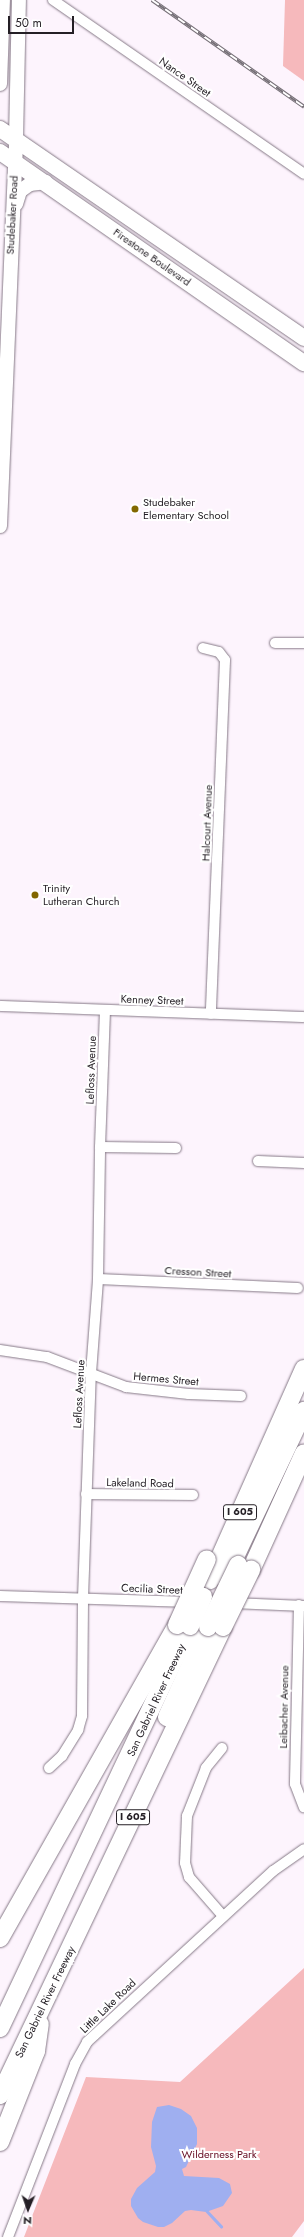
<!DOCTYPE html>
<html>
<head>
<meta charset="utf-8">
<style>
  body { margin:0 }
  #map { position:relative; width:304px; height:2237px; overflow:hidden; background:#fdf4fd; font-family:Jost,sans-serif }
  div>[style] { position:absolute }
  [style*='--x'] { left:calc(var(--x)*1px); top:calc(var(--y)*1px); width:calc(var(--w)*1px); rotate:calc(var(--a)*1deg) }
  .green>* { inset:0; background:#f6b9bc }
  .water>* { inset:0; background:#9faff0 }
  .stream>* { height:2.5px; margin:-1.25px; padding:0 1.25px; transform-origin:1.25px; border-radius:1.25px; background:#9faff0 }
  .roads { filter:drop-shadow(0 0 1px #867987) drop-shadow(0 0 1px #867987) }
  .minor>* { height:10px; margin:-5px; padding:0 5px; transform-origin:5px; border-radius:5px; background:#fff }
  .secondary>* { height:14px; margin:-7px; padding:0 7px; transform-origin:7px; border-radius:7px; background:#fff }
  .primary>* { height:16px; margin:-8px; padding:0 8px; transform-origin:8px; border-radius:8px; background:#fff }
  .motorway>* { height:18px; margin:-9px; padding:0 9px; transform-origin:9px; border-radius:9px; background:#fff }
  .rail>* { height:4px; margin-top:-2px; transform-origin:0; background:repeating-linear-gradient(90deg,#fff 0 8px,#767077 0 16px); box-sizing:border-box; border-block:1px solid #767077 }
  .bridges { filter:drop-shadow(0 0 1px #867987) drop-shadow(0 0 1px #867987) }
  .motorway-bridge>* { height:18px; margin:-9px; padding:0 9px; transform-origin:9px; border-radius:9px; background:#fff }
  .dots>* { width:11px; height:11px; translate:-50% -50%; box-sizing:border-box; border:2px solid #fff; border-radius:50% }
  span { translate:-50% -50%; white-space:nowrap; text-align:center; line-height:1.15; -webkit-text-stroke:4px #fff; paint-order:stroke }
  .shield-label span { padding:1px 3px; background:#fff; border:1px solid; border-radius:3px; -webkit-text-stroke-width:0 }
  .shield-label { font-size:10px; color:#241f25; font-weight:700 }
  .street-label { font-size:11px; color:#241f25 }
  .poi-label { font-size:11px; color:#241f25 }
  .left { translate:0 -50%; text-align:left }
  .park-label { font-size:11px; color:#640a20 }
  .north { position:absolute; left:8px; top:2189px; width:40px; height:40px; -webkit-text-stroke:3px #fff; paint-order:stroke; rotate:182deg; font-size:11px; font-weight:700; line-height:16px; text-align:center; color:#241f25 }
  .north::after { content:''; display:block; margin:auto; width:14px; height:18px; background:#241f25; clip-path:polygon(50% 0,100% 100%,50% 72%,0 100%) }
  .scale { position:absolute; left:8px; top:16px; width:66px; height:18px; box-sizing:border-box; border:2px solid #241f25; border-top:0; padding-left:5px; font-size:12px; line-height:14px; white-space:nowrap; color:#241f25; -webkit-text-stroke:3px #fff; paint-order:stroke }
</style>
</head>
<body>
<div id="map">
  <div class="green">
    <i style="clip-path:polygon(285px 0,304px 0,304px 81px,283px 66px)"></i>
    <i style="clip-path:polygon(304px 1968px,304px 2221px,292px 2237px,24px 2237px,86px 2077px,180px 2082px)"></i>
  </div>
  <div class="water">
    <i style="clip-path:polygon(169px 2105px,181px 2109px,191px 2116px,197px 2128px,197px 2144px,186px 2167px,182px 2169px,184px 2176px,219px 2178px,230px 2184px,232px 2193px,223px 2206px,206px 2212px,191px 2210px,185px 2211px,172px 2223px,164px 2227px,158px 2227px,143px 2222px,138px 2218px,131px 2206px,131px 2199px,137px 2188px,155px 2172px,156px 2166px,151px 2147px,152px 2122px,157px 2107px)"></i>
  </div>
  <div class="stream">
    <i style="--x:207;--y:2211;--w:21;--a:47"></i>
  </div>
  <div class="roads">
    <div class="minor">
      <i style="--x:53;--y:0;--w:305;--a:34.7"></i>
      <i style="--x:275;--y:643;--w:29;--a:0"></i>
      <i style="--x:203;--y:648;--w:16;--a:14"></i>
      <i style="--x:219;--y:652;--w:10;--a:53"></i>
      <i style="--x:225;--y:660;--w:354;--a:92.3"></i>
      <i style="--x:0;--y:1006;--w:304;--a:2.1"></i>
      <i style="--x:100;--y:1147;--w:76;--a:0.8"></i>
      <i style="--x:258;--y:1161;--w:46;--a:2.5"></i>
      <i style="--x:98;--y:1279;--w:200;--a:2.6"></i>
      <i style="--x:0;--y:1350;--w:48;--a:8.5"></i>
      <i style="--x:47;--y:1357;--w:85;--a:20.8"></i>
      <i style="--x:126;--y:1387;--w:63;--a:6.3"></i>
      <i style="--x:189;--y:1394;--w:52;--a:2.2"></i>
      <i style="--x:86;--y:1494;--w:107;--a:0.5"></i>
      <i style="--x:0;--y:1596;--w:190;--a:1.8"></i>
      <i style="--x:232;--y:1603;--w:72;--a:2.4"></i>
      <i style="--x:299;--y:1605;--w:179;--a:91.3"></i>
      <i style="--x:295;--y:1784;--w:25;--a:69"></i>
      <i style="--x:222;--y:1748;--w:26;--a:129"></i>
      <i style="--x:206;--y:1768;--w:52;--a:111.6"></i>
      <i style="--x:187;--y:1816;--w:47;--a:92.4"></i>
      <i style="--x:185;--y:1863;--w:15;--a:74"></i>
      <i style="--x:189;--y:1877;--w:52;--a:48.9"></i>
      <i style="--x:49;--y:1768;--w:18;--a:-43"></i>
      <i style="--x:62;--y:1756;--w:31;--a:-58"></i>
      <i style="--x:78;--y:1730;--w:15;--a:-74"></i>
      <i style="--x:82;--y:1716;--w:118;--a:-89.5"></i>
      <i style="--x:83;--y:1598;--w:225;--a:-88"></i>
      <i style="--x:91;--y:1373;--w:94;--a:-85.7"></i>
      <i style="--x:98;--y:1279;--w:132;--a:-89.1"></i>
      <i style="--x:100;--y:1147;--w:137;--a:-87.9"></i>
      <i style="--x:8;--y:2237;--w:186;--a:-68.8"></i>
      <i style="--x:75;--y:2064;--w:25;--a:-61"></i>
      <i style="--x:87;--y:2042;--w:253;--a:-42.6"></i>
      <i style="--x:273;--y:1871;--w:38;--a:-35"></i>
    </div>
    <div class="secondary">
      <i style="--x:0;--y:84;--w:84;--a:-88"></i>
      <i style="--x:16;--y:204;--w:14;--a:-73"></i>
      <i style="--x:20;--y:191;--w:12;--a:-35"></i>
      <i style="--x:30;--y:184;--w:16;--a:-7"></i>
      <i style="--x:0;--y:526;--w:387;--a:-87.6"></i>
      <i style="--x:16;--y:139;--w:139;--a:-88.8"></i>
    </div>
    <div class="primary">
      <i style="--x:0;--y:129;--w:369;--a:34.5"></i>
      <i style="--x:0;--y:152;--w:370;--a:34.8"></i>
    </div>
    <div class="motorway">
      <i style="--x:251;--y:1570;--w:128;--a:-65.6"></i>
      <i style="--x:225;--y:1578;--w:185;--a:-64.7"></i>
      <i style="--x:210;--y:1580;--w:231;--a:-66"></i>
      <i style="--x:167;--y:1717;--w:99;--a:-65.5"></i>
      <i style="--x:0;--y:1938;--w:360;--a:-60.5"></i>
      <i style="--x:0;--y:2028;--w:445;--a:-64.7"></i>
      <i style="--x:0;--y:2095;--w:518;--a:-64.52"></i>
      <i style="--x:0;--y:2142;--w:98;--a:-68.4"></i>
      <i style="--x:36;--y:2051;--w:27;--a:-82"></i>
    </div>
  </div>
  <div class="rail">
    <i style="--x:152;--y:0;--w:186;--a:35.1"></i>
  </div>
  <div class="bridges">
    <div class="motorway-bridge">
      <i style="--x:177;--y:1625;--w:72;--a:-65.6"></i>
      <i style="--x:190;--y:1626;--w:32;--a:-66"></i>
      <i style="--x:208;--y:1627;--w:69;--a:-64.2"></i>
      <i style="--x:223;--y:1627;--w:64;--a:-63.8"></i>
    </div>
  </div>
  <div class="dots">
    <i style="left:135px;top:509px;background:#826800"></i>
    <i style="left:35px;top:895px;background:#826800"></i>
  </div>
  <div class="shield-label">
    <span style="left:240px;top:1512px">I 605</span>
    <span style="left:133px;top:1817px">I 605</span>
  </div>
  <div class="street-label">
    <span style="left:185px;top:77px;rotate:35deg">Nance Street</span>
    <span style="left:12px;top:215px;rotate:-87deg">Studebaker Road</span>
    <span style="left:152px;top:257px;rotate:35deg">Firestone Boulevard</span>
    <span style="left:207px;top:823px;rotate:-88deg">Halcourt Avenue</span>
    <span style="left:152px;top:1000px;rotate:2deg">Kenney Street</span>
    <span style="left:91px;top:1070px;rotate:-88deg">Lefloss Avenue</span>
    <span style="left:198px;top:1272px;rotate:3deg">Cresson Street</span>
    <span style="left:166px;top:1379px;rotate:5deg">Hermes Street</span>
    <span style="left:79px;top:1394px;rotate:-87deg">Lefloss Avenue</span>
    <span style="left:140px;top:1483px;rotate:1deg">Lakeland Road</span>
    <span style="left:152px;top:1589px;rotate:2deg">Cecilia Street</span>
    <span style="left:156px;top:1700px;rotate:-65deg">San Gabriel River Freeway</span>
    <span style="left:284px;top:1707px;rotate:-89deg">Leibacher Avenue</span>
    <span style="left:45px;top:2002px;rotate:-64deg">San Gabriel River Freeway</span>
    <span style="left:108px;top:2006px;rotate:-44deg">Little Lake Road</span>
  </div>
  <div class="poi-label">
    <span class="left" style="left:143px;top:509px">Studebaker<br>Elementary School</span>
    <span class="left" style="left:43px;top:895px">Trinity<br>Lutheran Church</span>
  </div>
  <div class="park-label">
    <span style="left:219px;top:2154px">Wilderness Park</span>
  </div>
  <div class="north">N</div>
  <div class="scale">50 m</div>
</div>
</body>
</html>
